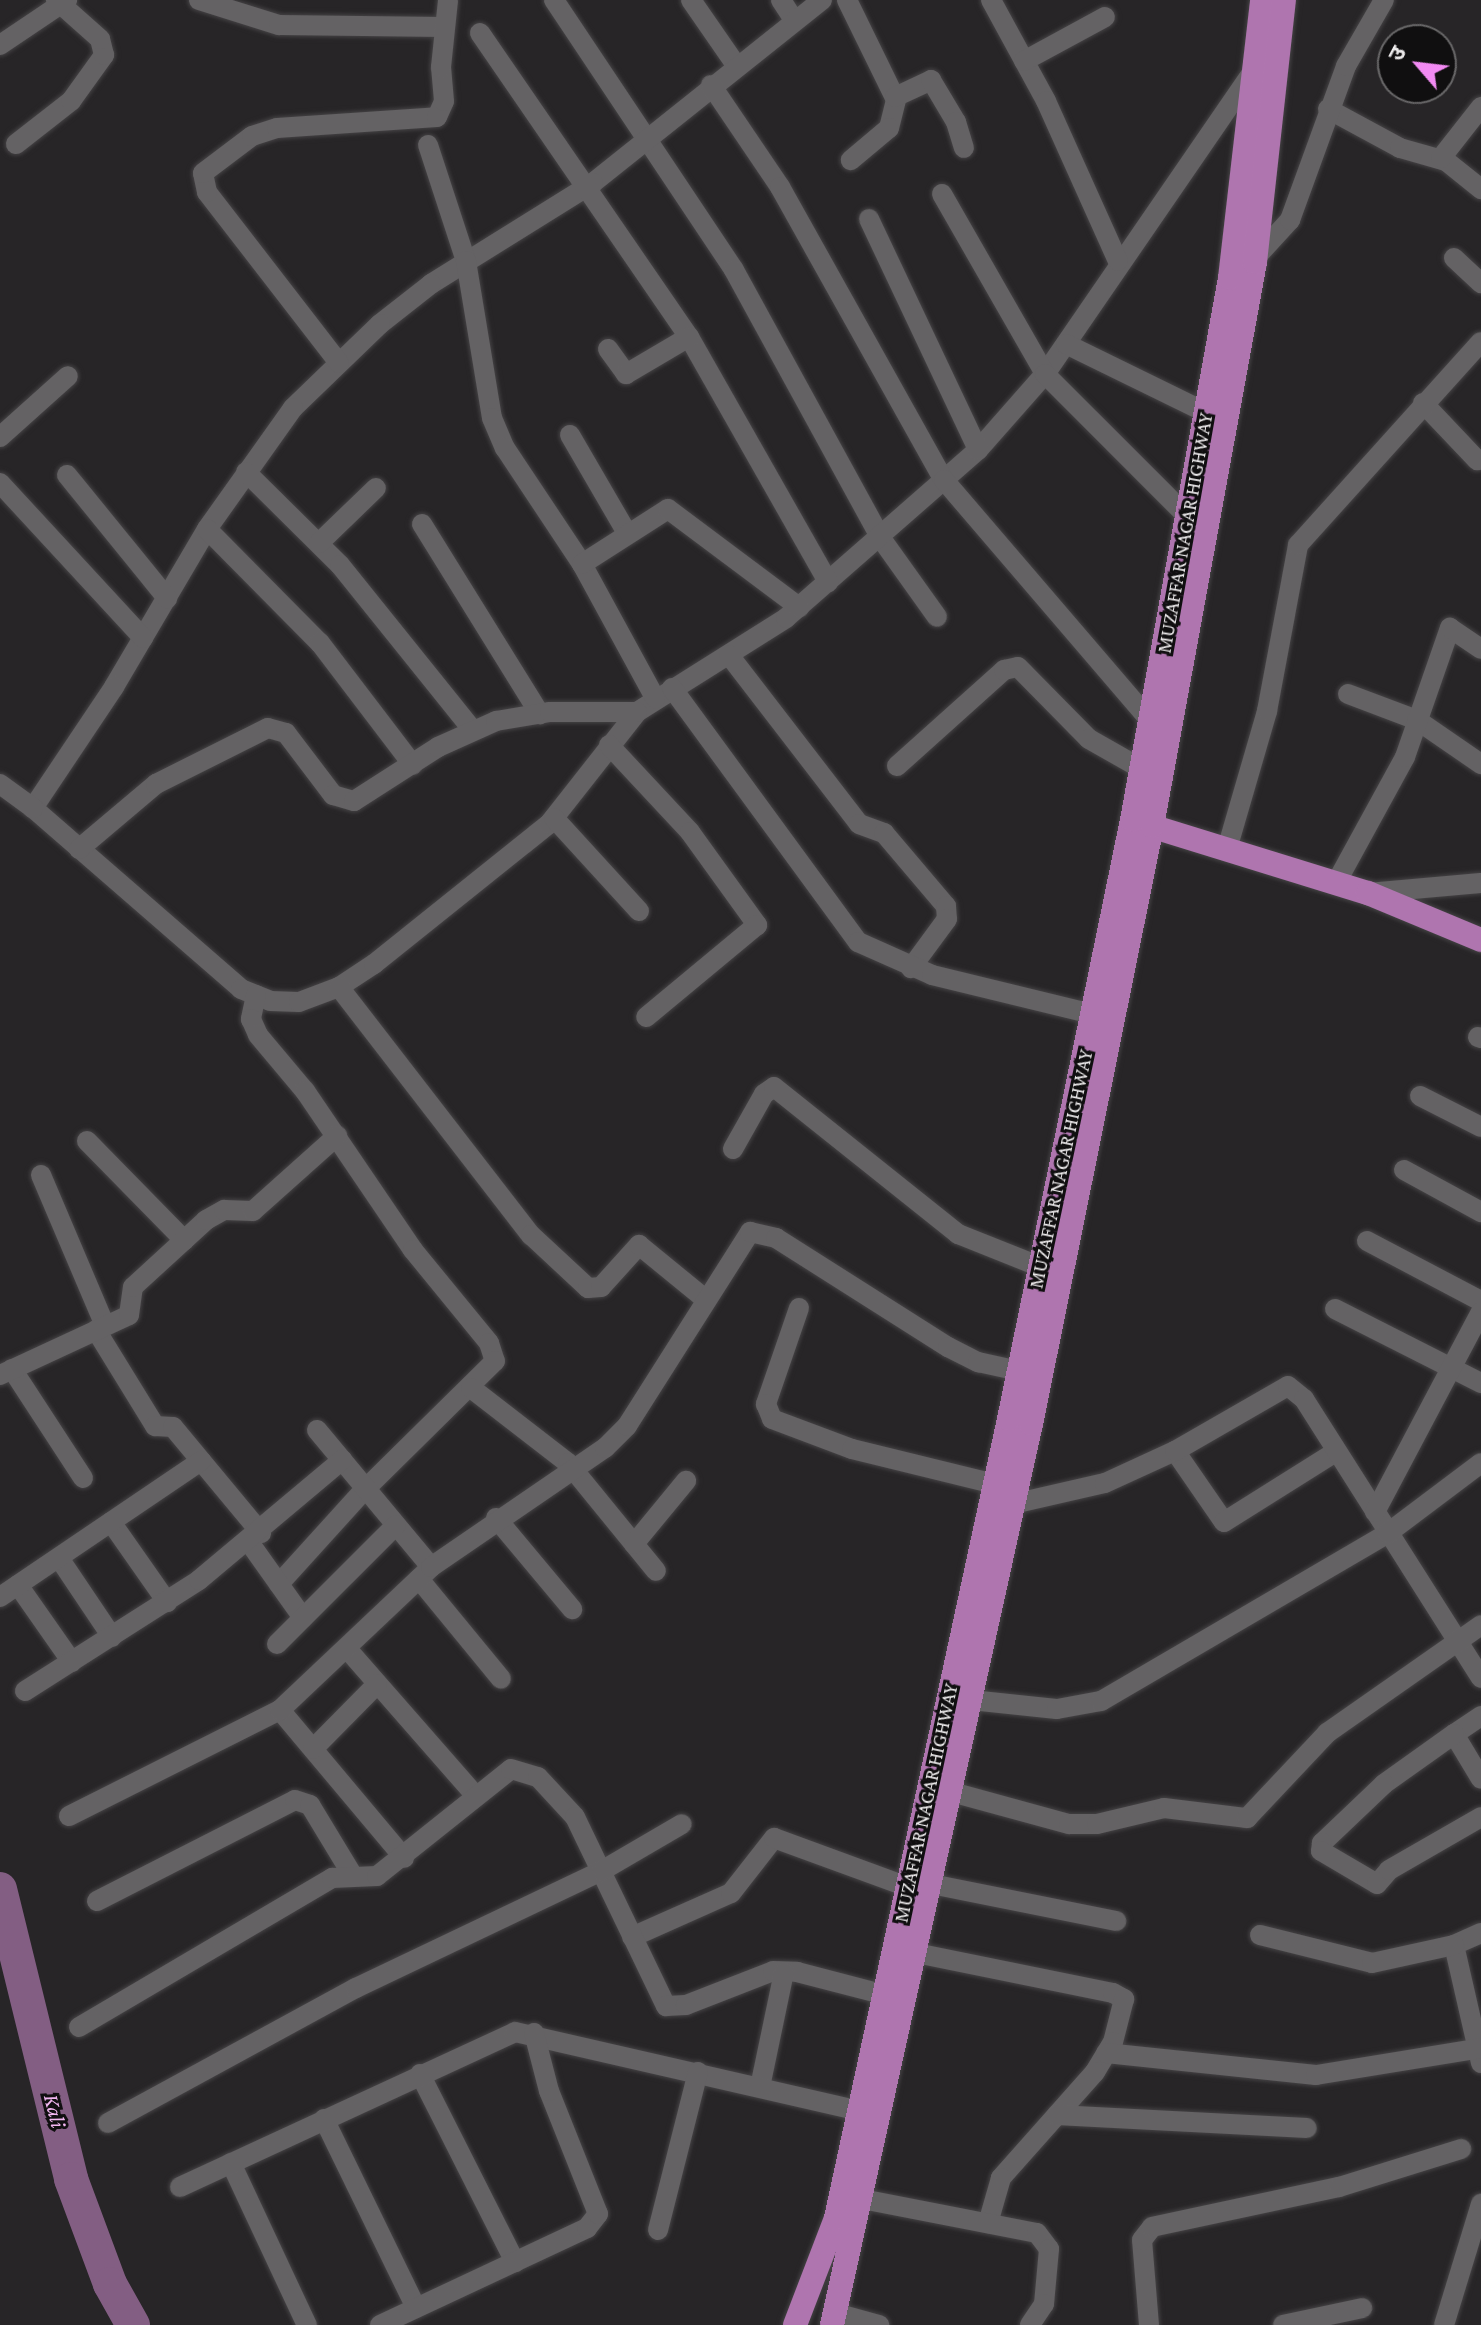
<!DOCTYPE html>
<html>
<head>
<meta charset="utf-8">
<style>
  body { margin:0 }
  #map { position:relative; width:1481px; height:2325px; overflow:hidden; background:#272527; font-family:"Crimson Pro","Noto Sans Devanagari",serif }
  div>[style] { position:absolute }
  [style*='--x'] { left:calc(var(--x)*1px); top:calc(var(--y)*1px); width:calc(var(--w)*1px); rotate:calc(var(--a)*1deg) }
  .river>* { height:34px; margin:-17px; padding:0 17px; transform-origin:17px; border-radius:17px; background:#835e83 }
  .roads { filter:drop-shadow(0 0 2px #454345) drop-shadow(0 0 2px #454345) }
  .minor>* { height:20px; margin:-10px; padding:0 10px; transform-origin:10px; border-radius:10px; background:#646264 }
  .major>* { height:24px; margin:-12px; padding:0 12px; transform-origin:12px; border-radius:12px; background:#af75af }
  span { translate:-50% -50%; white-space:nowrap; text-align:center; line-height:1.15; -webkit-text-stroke:6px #100f10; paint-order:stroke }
  .street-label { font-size:20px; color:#edebec }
  .water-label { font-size:22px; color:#f2b7f1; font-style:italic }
  .north { position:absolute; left:1377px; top:24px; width:80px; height:80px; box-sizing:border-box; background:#100f10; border:2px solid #686768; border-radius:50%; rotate:298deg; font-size:22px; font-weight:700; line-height:32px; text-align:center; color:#edebec }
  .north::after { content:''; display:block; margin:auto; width:28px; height:36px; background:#f28af3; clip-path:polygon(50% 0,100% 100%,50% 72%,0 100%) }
</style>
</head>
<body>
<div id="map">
  <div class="river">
    <i style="--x:0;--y:1889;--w:299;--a:76.2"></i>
    <i style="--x:71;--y:2179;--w:112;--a:69.6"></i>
    <i style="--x:110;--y:2284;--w:47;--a:60.7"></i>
  </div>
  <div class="roads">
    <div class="minor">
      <i style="--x:199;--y:0;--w:84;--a:17.4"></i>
      <i style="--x:279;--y:25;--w:165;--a:0.7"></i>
      <i style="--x:554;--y:0;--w:324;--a:56.3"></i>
      <i style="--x:734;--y:270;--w:304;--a:61.3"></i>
      <i style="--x:880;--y:537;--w:98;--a:54.5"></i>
      <i style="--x:691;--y:0;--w:79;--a:55.3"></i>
      <i style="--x:781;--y:0;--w:24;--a:57"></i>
      <i style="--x:822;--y:0;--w:293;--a:141.4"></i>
      <i style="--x:593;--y:183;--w:191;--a:148.1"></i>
      <i style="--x:431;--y:284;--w:65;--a:141.9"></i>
      <i style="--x:380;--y:324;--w:121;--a:136"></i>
      <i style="--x:293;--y:408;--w:148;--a:125.4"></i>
      <i style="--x:207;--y:529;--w:183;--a:120.5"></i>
      <i style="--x:114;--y:687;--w:146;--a:123.8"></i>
      <i style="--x:33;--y:808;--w:276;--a:41"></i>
      <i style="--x:241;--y:989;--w:31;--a:22"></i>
      <i style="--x:270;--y:1001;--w:29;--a:2"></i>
      <i style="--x:299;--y:1002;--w:43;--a:-20.6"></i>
      <i style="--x:339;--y:987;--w:42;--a:-33.3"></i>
      <i style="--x:374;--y:964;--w:224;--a:-38.7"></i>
      <i style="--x:549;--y:824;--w:142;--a:-51.8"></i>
      <i style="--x:637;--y:712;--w:176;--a:-32.2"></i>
      <i style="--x:786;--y:618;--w:255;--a:-41.2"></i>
      <i style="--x:978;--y:450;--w:101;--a:-48.6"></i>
      <i style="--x:1045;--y:374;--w:368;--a:-55.5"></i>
      <i style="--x:847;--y:0;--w:111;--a:63.9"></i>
      <i style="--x:896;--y:100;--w:29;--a:104"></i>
      <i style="--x:889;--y:128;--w:50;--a:139.9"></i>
      <i style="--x:991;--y:0;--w:115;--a:61.4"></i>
      <i style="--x:1046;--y:101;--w:175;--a:65.8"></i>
      <i style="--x:480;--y:33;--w:369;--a:55.5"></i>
      <i style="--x:689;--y:337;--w:282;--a:60.4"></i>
      <i style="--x:0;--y:45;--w:81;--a:-33.9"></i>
      <i style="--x:1024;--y:61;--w:92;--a:-28.5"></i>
      <i style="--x:711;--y:85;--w:123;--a:55.9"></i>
      <i style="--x:780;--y:187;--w:336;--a:60.8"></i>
      <i style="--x:944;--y:480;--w:316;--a:49.4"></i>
      <i style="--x:895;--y:97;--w:40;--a:-25"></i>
      <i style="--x:931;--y:80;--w:49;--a:59.2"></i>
      <i style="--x:956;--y:122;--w:27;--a:73"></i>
      <i style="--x:1328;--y:109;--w:82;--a:28.4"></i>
      <i style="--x:1400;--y:148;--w:48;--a:15.8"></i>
      <i style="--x:1446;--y:161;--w:45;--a:38.7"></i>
      <i style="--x:16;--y:144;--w:70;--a:-38"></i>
      <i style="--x:71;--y:101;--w:57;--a:-54.3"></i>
      <i style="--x:104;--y:55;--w:16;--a:-104"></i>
      <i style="--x:100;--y:39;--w:59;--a:-138.4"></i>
      <i style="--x:428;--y:145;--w:122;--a:71.9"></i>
      <i style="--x:466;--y:261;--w:159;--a:80.6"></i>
      <i style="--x:492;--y:418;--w:33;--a:67"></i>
      <i style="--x:505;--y:448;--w:139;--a:56.4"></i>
      <i style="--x:582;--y:564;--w:153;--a:61.4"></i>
      <i style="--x:1441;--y:158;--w:65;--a:-51.9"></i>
      <i style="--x:942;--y:194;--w:207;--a:60.2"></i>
      <i style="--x:1045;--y:374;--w:202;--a:45"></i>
      <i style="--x:869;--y:219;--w:255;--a:64.7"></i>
      <i style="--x:1454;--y:258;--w:37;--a:43"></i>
      <i style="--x:1247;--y:267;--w:64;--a:-47.5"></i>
      <i style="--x:1290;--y:220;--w:164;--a:-70"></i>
      <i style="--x:1346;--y:66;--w:76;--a:-60.1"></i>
      <i style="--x:1066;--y:344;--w:157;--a:26.1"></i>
      <i style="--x:608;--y:349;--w:31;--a:54"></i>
      <i style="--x:626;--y:374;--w:73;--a:-30.4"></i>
      <i style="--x:339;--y:363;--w:216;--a:-127.7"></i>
      <i style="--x:207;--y:192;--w:19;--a:-102"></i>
      <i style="--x:203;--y:173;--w:61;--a:-37.1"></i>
      <i style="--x:252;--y:136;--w:26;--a:-18"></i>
      <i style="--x:277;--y:128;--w:160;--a:-3.9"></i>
      <i style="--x:437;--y:117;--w:17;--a:-66"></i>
      <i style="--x:444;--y:101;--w:34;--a:-95"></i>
      <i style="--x:441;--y:67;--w:67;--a:-84"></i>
      <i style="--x:1423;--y:403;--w:79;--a:46.5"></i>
      <i style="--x:570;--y:435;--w:113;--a:59.8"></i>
      <i style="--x:0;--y:437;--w:91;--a:-41.9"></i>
      <i style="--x:246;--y:472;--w:132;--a:44.7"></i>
      <i style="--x:340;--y:565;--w:211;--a:51.2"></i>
      <i style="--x:67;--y:475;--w:159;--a:50.9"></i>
      <i style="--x:0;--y:483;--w:211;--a:47.3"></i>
      <i style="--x:422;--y:524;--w:224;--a:58.2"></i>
      <i style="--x:207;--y:529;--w:161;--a:45.3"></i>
      <i style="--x:320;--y:643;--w:153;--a:52.7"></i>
      <i style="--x:319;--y:543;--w:79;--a:-44"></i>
      <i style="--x:582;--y:564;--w:102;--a:-32.6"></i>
      <i style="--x:668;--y:509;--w:164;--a:36.8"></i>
      <i style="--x:729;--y:655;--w:213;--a:52.4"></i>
      <i style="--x:859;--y:824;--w:27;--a:20"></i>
      <i style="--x:884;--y:833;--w:96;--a:49.7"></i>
      <i style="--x:946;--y:906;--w:13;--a:86"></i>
      <i style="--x:947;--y:919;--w:61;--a:126.3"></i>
      <i style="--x:672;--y:688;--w:315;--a:53.8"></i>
      <i style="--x:858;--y:942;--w:81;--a:24"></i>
      <i style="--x:932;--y:975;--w:165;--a:13.7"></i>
      <i style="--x:1348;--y:694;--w:74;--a:20.6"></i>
      <i style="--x:1417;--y:720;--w:78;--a:34.5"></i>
      <i style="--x:609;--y:745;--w:119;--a:47"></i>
      <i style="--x:690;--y:832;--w:115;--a:54.2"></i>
      <i style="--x:757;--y:925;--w:144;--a:140.3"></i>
      <i style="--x:897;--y:766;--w:144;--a:-41.9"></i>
      <i style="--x:1004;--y:670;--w:14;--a:-12"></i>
      <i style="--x:1018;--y:667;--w:101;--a:45.4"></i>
      <i style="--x:1089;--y:739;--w:75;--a:29.6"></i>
      <i style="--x:0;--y:784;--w:41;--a:36"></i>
      <i style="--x:554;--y:818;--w:126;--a:47.6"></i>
      <i style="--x:79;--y:849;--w:101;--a:-40.2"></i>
      <i style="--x:156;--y:784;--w:125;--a:-26.6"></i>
      <i style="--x:268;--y:728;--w:19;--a:16"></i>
      <i style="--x:286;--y:733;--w:78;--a:52.8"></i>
      <i style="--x:333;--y:795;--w:22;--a:16"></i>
      <i style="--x:354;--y:801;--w:100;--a:-32.7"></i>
      <i style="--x:438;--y:747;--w:64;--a:-24.1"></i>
      <i style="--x:496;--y:721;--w:55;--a:-9.5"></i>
      <i style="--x:550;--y:712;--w:87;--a:0"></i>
      <i style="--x:1227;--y:849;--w:144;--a:-73.8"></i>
      <i style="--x:1267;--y:711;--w:169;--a:-79.4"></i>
      <i style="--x:1298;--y:545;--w:273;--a:-48"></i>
      <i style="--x:1336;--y:883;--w:144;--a:-61.3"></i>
      <i style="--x:1405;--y:757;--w:137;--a:-70.8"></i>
      <i style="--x:1450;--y:628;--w:37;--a:34"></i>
      <i style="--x:1368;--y:893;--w:113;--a:-5.1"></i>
      <i style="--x:339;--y:987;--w:314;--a:52.3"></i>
      <i style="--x:531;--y:1235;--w:78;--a:42.9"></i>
      <i style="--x:588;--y:1288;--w:13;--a:-4"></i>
      <i style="--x:601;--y:1287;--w:57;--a:-47.9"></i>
      <i style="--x:639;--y:1245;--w:85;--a:39.3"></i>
      <i style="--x:256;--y:995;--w:25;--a:102"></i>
      <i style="--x:251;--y:1019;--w:17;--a:66"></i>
      <i style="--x:258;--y:1035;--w:73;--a:50"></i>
      <i style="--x:305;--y:1091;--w:192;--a:55.8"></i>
      <i style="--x:413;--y:1250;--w:120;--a:50.7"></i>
      <i style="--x:489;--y:1343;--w:19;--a:72"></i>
      <i style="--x:495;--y:1361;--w:182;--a:135.4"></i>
      <i style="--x:365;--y:1489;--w:128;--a:132.2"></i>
      <i style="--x:1478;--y:1037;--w:3;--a:18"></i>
      <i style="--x:1420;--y:1096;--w:68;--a:26.9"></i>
      <i style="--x:87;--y:1141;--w:139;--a:45.6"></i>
      <i style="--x:733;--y:1149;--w:63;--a:-60.6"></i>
      <i style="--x:764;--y:1094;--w:12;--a:-35"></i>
      <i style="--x:774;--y:1087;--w:236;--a:38.6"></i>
      <i style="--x:958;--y:1234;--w:89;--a:21.7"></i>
      <i style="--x:1404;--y:1170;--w:88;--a:28.6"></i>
      <i style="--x:41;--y:1175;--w:164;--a:67"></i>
      <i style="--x:1367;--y:1241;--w:129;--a:27.8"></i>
      <i style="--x:799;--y:1308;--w:102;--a:109"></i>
      <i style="--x:766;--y:1404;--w:16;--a:68"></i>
      <i style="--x:772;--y:1419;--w:85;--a:20.6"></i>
      <i style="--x:852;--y:1449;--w:147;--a:13.8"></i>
      <i style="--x:1335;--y:1309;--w:164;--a:26.9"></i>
      <i style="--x:96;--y:1330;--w:113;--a:58.4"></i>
      <i style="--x:155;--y:1426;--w:18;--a:3"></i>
      <i style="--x:173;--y:1427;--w:138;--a:50.3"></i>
      <i style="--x:12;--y:1369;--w:130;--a:56.9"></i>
      <i style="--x:0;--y:1375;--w:142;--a:-24.9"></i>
      <i style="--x:129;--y:1315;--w:28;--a:-82"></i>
      <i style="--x:133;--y:1287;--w:99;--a:-42.5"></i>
      <i style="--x:206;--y:1220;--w:21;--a:-29"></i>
      <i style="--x:224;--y:1210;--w:29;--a:2"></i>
      <i style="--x:253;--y:1211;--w:113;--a:-41.8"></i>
      <i style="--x:471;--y:1388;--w:123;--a:37.7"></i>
      <i style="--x:568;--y:1463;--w:139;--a:50.8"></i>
      <i style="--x:317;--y:1430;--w:178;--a:50.2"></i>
      <i style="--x:1175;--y:1451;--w:86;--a:55.4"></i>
      <i style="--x:1224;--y:1522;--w:133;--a:-32.1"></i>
      <i style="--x:1013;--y:1504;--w:94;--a:-12.9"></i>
      <i style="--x:1105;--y:1483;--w:77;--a:-24.6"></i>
      <i style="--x:1175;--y:1451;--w:130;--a:-29.9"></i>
      <i style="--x:1288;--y:1386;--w:21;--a:39"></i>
      <i style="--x:1304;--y:1399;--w:330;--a:57.6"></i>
      <i style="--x:1375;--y:1512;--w:226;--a:-62.1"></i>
      <i style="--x:496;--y:1518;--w:119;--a:50.1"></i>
      <i style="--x:111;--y:1522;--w:98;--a:55"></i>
      <i style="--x:249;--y:1542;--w:93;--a:54.6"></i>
      <i style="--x:634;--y:1544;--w:82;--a:-50.5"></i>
      <i style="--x:59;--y:1558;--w:95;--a:56.1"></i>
      <i style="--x:419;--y:1579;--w:129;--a:50.6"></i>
      <i style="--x:18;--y:1585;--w:94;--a:55"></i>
      <i style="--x:0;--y:1597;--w:243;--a:-34.1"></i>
      <i style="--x:277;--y:1644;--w:168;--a:-45"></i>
      <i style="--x:349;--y:1651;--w:193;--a:48.8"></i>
      <i style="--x:25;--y:1691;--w:206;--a:-32.5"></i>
      <i style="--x:199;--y:1580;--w:187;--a:-40"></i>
      <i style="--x:971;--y:1700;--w:86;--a:6"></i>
      <i style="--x:1057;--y:1709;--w:45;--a:-10.3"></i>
      <i style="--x:1101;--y:1701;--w:333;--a:-30.3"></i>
      <i style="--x:1388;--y:1533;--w:116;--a:-37"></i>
      <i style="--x:280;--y:1710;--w:193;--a:50"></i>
      <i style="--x:1481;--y:1716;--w:32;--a:146"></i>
      <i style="--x:1454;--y:1734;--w:52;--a:59"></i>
      <i style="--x:1454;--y:1734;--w:86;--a:144.5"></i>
      <i style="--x:1384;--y:1784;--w:86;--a:136.4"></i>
      <i style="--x:1322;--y:1843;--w:8;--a:97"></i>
      <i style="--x:1321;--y:1851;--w:65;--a:30.5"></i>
      <i style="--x:1377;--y:1884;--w:18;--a:-49"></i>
      <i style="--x:1389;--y:1870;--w:106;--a:-29.9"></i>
      <i style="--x:313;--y:1749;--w:91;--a:-45.4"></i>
      <i style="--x:937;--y:1788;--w:137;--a:15.3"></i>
      <i style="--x:1069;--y:1824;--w:28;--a:0"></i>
      <i style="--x:1097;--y:1824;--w:69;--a:-13.4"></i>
      <i style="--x:1164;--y:1808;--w:84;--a:6.9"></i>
      <i style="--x:1247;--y:1818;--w:117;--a:-46.7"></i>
      <i style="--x:1327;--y:1733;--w:188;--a:-35"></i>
      <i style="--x:69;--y:1816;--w:236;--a:-26.7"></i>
      <i style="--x:280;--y:1710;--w:208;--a:-43.4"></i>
      <i style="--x:431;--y:1567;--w:211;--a:-34.4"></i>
      <i style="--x:605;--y:1448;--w:31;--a:-45"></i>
      <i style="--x:627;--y:1426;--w:230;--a:-57.6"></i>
      <i style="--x:750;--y:1232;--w:27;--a:13"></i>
      <i style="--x:776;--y:1238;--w:204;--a:32.4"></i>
      <i style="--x:948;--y:1347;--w:34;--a:27"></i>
      <i style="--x:978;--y:1362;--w:42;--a:12.4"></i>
      <i style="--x:931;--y:1884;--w:189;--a:11.3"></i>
      <i style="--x:97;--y:1901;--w:222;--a:-27"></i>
      <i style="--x:295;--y:1800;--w:16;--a:18"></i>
      <i style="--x:310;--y:1805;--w:83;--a:58.8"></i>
      <i style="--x:1481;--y:1933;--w:30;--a:156"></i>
      <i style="--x:1454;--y:1945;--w:121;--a:77.1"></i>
      <i style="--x:1260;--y:1935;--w:115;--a:14"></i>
      <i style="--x:1372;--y:1963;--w:84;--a:-12.4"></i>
      <i style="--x:632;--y:1937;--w:108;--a:-24"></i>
      <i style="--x:731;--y:1893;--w:70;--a:-52"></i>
      <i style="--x:774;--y:1838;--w:143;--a:20.1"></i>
      <i style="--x:916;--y:1953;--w:201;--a:11.5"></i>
      <i style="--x:1113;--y:1993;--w:13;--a:29"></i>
      <i style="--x:1124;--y:1999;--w:44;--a:104.3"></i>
      <i style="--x:1113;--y:2042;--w:35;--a:121"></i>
      <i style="--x:1095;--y:2072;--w:142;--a:131.6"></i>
      <i style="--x:1001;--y:2178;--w:47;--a:106.1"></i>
      <i style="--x:79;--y:2027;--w:294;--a:-30.5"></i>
      <i style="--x:332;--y:1878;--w:45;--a:-2.5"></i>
      <i style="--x:377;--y:1876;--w:171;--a:-38.6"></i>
      <i style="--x:511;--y:1769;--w:28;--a:17"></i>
      <i style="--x:538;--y:1777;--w:54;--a:47.2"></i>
      <i style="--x:575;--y:1817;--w:210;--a:64.3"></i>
      <i style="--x:666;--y:2006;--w:20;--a:-3"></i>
      <i style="--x:686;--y:2005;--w:93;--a:-21.3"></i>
      <i style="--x:773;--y:1971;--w:24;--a:2"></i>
      <i style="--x:797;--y:1972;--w:91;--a:14.6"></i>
      <i style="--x:1106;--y:2053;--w:211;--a:6"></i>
      <i style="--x:1316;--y:2075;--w:167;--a:-9.3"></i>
      <i style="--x:420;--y:2074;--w:211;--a:63.2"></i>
      <i style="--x:760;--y:2087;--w:117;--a:-78.2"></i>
      <i style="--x:1057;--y:2115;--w:250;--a:3"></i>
      <i style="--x:324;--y:2119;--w:210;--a:64"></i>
      <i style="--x:108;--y:2123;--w:282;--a:-28.6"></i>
      <i style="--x:356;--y:1988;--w:274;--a:-25.5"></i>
      <i style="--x:603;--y:1870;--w:91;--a:-30.2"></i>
      <i style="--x:231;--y:2163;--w:179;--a:64.9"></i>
      <i style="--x:180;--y:2187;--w:369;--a:-24.8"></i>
      <i style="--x:515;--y:2032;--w:354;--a:12.9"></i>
      <i style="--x:862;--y:2199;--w:178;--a:11"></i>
      <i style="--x:1037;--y:2233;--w:20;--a:53"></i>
      <i style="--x:1049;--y:2249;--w:55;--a:95.2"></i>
      <i style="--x:1044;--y:2304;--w:25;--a:124"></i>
      <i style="--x:658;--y:2230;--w:163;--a:-75.8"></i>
      <i style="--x:835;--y:2313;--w:46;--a:15.3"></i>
      <i style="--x:380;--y:2325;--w:229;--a:-25.1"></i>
      <i style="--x:587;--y:2228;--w:18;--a:-52"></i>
      <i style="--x:598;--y:2214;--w:132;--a:-111.7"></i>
      <i style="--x:549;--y:2091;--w:60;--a:-104.5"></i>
      <i style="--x:1149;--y:2325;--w:85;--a:-94.7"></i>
      <i style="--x:1142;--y:2240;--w:16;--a:-52"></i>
      <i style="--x:1152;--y:2227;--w:191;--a:-12.1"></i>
      <i style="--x:1339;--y:2187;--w:128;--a:-17.3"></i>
      <i style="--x:1283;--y:2325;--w:81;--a:-12.1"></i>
      <i style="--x:1444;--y:2325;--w:127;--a:-73"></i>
    </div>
    <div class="major">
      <i style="--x:1138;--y:822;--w:241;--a:17.2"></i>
      <i style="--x:1368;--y:893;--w:122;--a:22.6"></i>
      <i style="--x:795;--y:2325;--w:115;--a:-69"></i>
      <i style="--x:836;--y:2218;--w:818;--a:-77.78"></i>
      <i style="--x:1009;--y:1419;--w:611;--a:-78.4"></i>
      <i style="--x:1132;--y:820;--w:551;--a:-79.75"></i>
      <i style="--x:1230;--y:278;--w:280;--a:-83.4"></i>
      <i style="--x:832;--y:2325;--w:923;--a:-77.55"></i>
      <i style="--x:1031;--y:1424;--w:610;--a:-78.56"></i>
      <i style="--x:1152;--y:826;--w:573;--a:-79.65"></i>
      <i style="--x:1255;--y:262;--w:264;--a:-83.7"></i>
    </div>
  </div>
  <div class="street-label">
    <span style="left:1185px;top:533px;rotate:-80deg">MUZAFFAR NAGAR HIGHWAY</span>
    <span style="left:1061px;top:1169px;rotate:-78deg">MUZAFFAR NAGAR HIGHWAY</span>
    <span style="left:926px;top:1803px;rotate:-78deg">MUZAFFAR NAGAR HIGHWAY</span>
  </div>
  <div class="water-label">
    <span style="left:55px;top:2111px;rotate:76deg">Kali</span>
  </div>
  <div class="north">उ</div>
</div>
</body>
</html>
